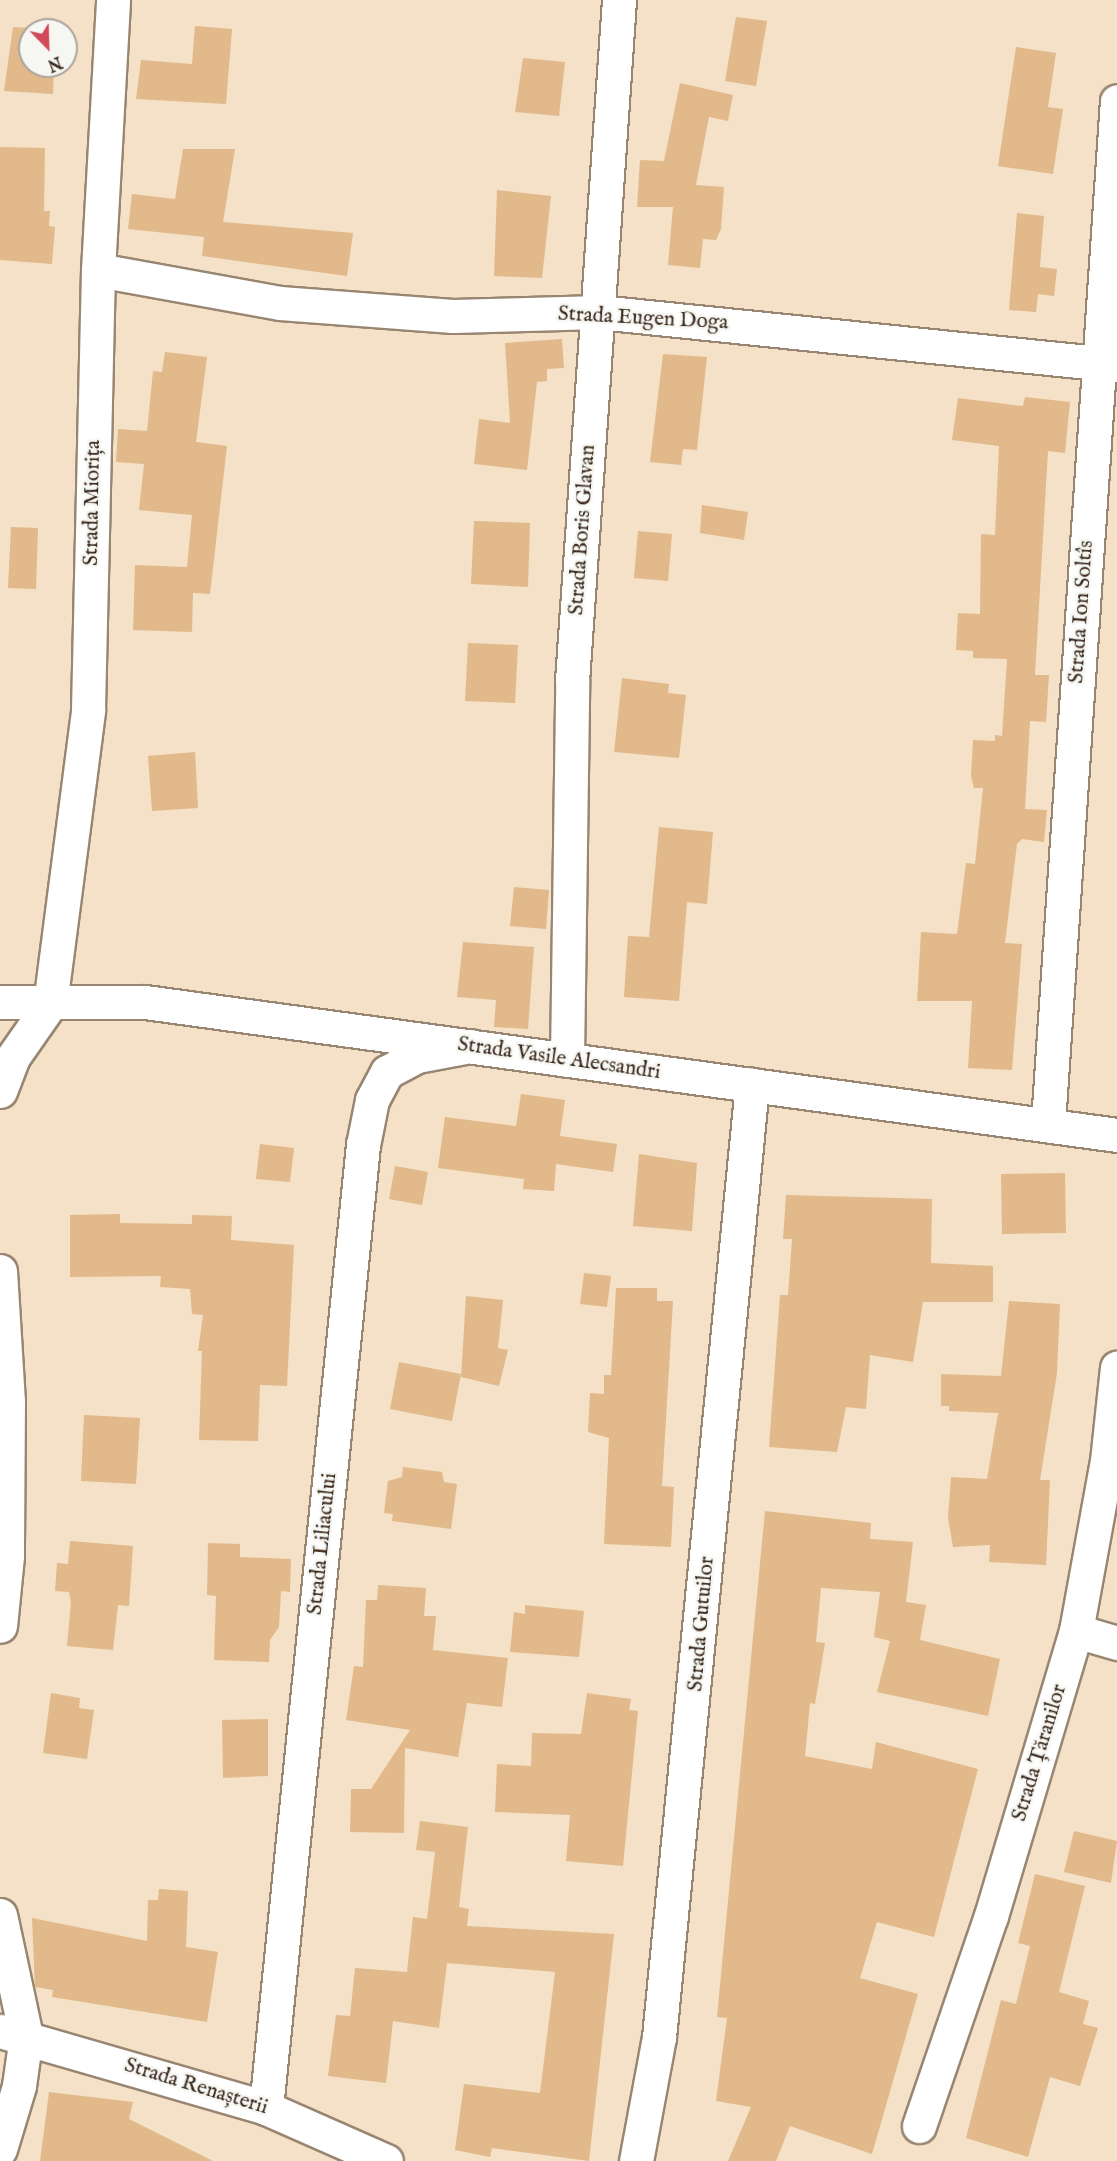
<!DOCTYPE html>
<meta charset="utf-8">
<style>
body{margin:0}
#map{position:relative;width:1117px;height:2161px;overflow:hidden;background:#f4e1c7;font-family:"IM FELL English",serif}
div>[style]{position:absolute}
.building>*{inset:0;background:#e1b98a}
.roads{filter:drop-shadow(2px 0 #988672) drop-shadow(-2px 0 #988672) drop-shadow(0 2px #988672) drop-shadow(0 -2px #988672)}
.street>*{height:33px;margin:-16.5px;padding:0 16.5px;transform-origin:16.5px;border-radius:16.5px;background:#fff}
.secondary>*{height:33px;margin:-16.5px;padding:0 16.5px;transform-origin:16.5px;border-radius:16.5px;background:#fff}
span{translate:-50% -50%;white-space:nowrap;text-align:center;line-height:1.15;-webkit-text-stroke:5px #f6f6f2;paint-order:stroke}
.street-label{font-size:21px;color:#3b2a1e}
.north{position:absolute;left:18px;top:18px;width:60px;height:60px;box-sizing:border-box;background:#f6f6f2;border:2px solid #aba49d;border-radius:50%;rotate:157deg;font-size:16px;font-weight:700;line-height:24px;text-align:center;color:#3b2a1e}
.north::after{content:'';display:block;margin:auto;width:21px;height:27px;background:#d1495b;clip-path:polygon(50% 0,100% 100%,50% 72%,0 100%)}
</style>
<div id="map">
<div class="building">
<div style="clip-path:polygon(736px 17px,767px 21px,756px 86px,725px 81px)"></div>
<div style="clip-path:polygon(195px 26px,232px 29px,226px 104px,136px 99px,141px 60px,192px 64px)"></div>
<div style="clip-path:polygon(13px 27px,57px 30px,30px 30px,30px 66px,54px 66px,53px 94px,4px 91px)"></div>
<div style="clip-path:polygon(1016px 47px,1056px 53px,1048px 107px,1063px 109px,1053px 174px,998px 166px)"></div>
<div style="clip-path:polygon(523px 58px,565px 62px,559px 116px,515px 112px)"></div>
<div style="clip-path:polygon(680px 83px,733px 95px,728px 121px,709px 117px,696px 185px,724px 187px,721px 229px,716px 240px,703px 239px,700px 268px,668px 265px,673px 207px,637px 207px,640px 160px,664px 161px)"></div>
<div style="clip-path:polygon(0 147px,45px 148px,44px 211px,50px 211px,49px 226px,55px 227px,52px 264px,0 260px)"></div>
<div style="clip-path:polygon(183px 149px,235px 149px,223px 222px,353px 233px,347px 276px,202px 256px,204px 237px,128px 229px,132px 194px,175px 199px)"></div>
<div style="clip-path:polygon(497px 190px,551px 196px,542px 278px,494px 276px)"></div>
<div style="clip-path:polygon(1017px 213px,1044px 216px,1040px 267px,1057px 269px,1054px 296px,1038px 294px,1036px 312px,1009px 310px)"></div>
<div style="clip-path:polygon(562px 339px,564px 368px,547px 369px,547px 381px,537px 382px,527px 470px,474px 464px,479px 419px,510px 423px,505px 343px)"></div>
<div style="clip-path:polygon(165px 352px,207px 357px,196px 442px,227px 446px,210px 594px,193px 593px,192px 632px,133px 630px,135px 565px,187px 567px,192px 515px,139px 510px,144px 464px,116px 462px,118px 429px,147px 431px,153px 371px,162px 372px)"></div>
<div style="clip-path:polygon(663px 354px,707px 357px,697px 450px,683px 449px,681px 465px,650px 462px)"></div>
<div style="clip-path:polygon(1025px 397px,1070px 402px,1065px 453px,1048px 451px,1035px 675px,1049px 675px,1046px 722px,1030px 721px,1025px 809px,1047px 810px,1044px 842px,1022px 839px,1017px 844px,1005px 943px,1022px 944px,1012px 1070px,968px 1068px,972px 1001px,917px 1001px,921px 932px,957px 934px,966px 863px,975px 864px,983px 788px,974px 788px,971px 776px,973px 740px,995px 741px,995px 735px,1002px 736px,1007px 659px,973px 658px,973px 651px,956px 650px,958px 613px,980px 614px,981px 534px,995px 535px,999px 446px,952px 440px,958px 398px,1023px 406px)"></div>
<div style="clip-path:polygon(702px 505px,748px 512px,744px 540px,700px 533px)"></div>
<div style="clip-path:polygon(474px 521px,530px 523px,528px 587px,471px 584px)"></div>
<div style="clip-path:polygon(11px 527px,38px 528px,36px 589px,8px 588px)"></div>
<div style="clip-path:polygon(638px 531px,672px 534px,668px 581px,634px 578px)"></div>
<div style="clip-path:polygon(468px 643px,518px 645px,515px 703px,465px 701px)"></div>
<div style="clip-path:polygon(622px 678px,669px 684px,668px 693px,686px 695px,679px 758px,614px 752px)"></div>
<div style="clip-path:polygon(195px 752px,198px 808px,152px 811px,148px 756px)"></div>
<div style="clip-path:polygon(659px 827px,713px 832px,707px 904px,687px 902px,679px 1001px,624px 997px,628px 936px,649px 937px)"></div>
<div style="clip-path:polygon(514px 887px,549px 890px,546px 929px,510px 926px)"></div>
<div style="clip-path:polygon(463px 942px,534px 947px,528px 1029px,494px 1027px,496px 1000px,457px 997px)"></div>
<div style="clip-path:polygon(521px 1094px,565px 1100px,560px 1136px,617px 1144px,613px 1172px,556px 1164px,554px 1191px,523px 1189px,524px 1179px,438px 1168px,445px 1117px,516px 1126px)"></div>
<div style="clip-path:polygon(260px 1144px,294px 1148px,290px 1182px,256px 1179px)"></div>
<div style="clip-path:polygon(639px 1154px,697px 1163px,692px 1231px,633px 1226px)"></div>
<div style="clip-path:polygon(395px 1166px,428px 1172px,422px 1205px,389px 1199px)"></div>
<div style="clip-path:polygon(1065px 1173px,1066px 1233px,1002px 1234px,1001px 1174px)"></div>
<div style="clip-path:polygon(786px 1195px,932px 1199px,931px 1263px,993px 1266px,993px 1302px,923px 1302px,913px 1362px,870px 1355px,866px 1409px,846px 1407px,837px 1452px,769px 1447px,780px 1295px,788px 1295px,792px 1239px,783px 1239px)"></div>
<div style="clip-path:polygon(120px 1214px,120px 1223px,192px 1224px,192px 1215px,232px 1216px,231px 1240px,294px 1245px,287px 1386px,260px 1385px,258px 1441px,199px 1440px,202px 1351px,198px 1351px,203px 1315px,192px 1314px,190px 1289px,160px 1287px,161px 1276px,70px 1277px,70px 1215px)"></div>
<div style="clip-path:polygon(584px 1273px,611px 1276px,607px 1307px,580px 1304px)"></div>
<div style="clip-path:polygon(616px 1288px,657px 1288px,657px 1301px,673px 1301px,662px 1486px,674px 1487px,671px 1547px,604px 1544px,609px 1438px,588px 1432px,590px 1393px,604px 1394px,604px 1375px,611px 1375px)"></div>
<div style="clip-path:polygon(466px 1296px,503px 1300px,498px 1348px,508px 1350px,499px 1386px,461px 1377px)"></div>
<div style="clip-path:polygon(1009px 1301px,1060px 1304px,1057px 1373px,1040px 1480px,1050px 1480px,1046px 1565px,989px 1562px,990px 1545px,953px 1547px,948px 1518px,951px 1477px,987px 1479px,998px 1413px,949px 1411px,949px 1406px,941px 1406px,941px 1374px,1001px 1376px)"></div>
<div style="clip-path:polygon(399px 1362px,461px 1374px,452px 1421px,390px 1409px)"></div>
<div style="clip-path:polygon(84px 1415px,140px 1418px,136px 1484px,81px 1481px)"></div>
<div style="clip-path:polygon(403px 1467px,442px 1472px,444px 1482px,457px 1484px,451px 1529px,392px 1521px,393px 1514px,384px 1513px,388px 1481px,402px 1477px)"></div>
<div style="clip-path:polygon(765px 1511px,871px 1523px,870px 1539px,913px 1542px,906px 1602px,926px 1605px,920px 1640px,1000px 1659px,988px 1716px,877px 1692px,890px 1641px,874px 1637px,880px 1592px,821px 1588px,816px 1642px,825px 1643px,815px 1704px,810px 1703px,805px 1756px,872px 1769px,876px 1742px,978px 1769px,934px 1937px,877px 1922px,860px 1978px,918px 1994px,872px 2154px,790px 2126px,776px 2161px,728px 2161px,751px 2107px,716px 2101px,727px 2018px,717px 2017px)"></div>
<div style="clip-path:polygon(70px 1541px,133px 1546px,129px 1606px,118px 1605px,113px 1650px,67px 1646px,71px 1602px,69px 1592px,55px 1591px,57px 1563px,68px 1564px)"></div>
<div style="clip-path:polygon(208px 1543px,240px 1544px,240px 1557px,291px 1559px,290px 1592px,281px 1591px,279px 1627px,270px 1640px,269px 1662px,214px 1660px,216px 1596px,207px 1595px)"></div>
<div style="clip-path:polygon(378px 1585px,426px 1588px,424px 1616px,436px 1616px,433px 1650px,508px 1658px,502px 1707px,467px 1703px,458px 1757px,405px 1748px,404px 1833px,350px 1832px,351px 1789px,371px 1789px,410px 1730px,346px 1720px,354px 1666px,363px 1667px,366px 1600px,377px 1600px)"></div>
<div style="clip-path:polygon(525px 1605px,584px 1611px,579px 1657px,510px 1652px,514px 1612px,525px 1614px)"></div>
<div style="clip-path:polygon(51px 1693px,80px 1698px,79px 1708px,94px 1710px,87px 1759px,43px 1753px)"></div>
<div style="clip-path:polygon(587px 1693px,631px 1699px,629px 1710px,638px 1711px,623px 1866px,566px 1861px,570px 1815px,495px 1812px,497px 1764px,531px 1766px,532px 1733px,581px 1734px)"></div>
<div style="clip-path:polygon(268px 1719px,268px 1776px,223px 1778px,222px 1720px)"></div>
<div style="clip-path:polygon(420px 1821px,468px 1827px,459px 1907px,469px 1909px,467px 1926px,614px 1934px,589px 2161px,492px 2148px,490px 2157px,455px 2150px,464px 2084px,540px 2093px,555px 1972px,447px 1963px,439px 2028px,393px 2021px,386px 2083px,328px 2076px,336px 2015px,350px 2016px,355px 1968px,407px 1972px,413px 1917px,427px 1919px,435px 1852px,416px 1850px)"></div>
<div style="clip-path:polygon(1074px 1831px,1117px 1841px,1111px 1883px,1064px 1872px)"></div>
<div style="clip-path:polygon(1035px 1874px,1085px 1886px,1059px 1992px,1089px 2001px,1083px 2024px,1098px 2028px,1080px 2086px,1050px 2077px,1028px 2157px,966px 2138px,1001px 2000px,1016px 2004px,1030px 1946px,1018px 1943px)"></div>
<div style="clip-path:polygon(159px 1889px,188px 1891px,186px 1947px,218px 1952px,207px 2022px,52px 1997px,53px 1990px,35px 1987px,32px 1918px,147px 1941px,148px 1900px,158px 1900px)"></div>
<div style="clip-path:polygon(49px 2092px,133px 2102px,129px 2119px,213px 2161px,40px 2161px)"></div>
</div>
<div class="roads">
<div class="street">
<div style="left:98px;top:270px;width:185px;rotate:10.3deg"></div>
<div style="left:280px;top:303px;width:173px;rotate:4.3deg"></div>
<div style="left:453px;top:316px;width:146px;rotate:-1.6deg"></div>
<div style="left:599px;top:312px;width:521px;rotate:5.84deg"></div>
<div style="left:0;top:1002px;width:145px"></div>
<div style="left:145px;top:1002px;width:981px;rotate:7.79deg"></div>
<div style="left:567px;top:1060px;width:379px;rotate:-89.2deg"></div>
<div style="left:572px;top:681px;width:683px;rotate:-86.05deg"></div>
<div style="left:0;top:1091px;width:36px;rotate:-69deg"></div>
<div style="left:13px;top:1057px;width:65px;rotate:-55.1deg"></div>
<div style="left:50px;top:1004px;width:296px;rotate:-82.6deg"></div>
<div style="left:88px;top:710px;width:440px;rotate:-88.7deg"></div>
<div style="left:98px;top:270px;width:270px;rotate:-86.8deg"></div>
<div style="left:1048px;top:1123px;width:1024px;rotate:-86.14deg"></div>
<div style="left:0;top:1271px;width:131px;rotate:86.5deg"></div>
<div style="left:8px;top:1402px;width:154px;rotate:90.4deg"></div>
<div style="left:7px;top:1556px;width:70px;rotate:95.7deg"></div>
<div style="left:1076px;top:1631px;width:43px;rotate:16.3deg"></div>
<div style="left:0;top:1915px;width:124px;rotate:77.9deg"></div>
<div style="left:26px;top:2036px;width:50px;rotate:98deg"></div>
<div style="left:19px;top:2086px;width:66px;rotate:106.8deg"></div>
<div style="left:266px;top:2108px;width:968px;rotate:-84.25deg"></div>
<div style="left:363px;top:1145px;width:46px;rotate:-78.7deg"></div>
<div style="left:372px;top:1100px;width:32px;rotate:-62deg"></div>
<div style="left:387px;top:1072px;width:34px;rotate:-28deg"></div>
<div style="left:417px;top:1056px;width:54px;rotate:-10.7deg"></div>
<div style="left:919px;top:2126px;width:222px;rotate:-71.1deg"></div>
<div style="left:991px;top:1916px;width:297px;rotate:-73.4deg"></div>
<div style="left:1076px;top:1631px;width:173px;rotate:-79.7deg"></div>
<div style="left:1107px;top:1461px;width:94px;rotate:-83.9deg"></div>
<div style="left:636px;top:2161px;width:126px;rotate:-79.5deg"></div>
<div style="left:659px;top:2037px;width:957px;rotate:-84.42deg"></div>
</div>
<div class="secondary">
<div style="left:0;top:2031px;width:277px;rotate:16.1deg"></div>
<div style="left:266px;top:2108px;width:131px;rotate:23.8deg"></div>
</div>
</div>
<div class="street-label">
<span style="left:643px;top:319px;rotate:3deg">Strada Eugen Doga</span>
<span style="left:93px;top:503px;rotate:-89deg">Strada Miorița</span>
<span style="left:583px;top:530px;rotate:-86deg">Strada Boris Glavan</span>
<span style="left:1082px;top:612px;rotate:-86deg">Strada Ion Soltîs</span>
<span style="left:559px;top:1059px;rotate:8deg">Strada Vasile Alecsandri</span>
<span style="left:323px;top:1544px;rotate:-84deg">Strada Liliacului</span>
<span style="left:702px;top:1624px;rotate:-85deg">Strada Gutuilor</span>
<span style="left:1040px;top:1753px;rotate:-73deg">Strada Țăranilor</span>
<span style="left:196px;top:2087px;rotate:17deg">Strada Renașterii</span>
</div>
<div class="north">N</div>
</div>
